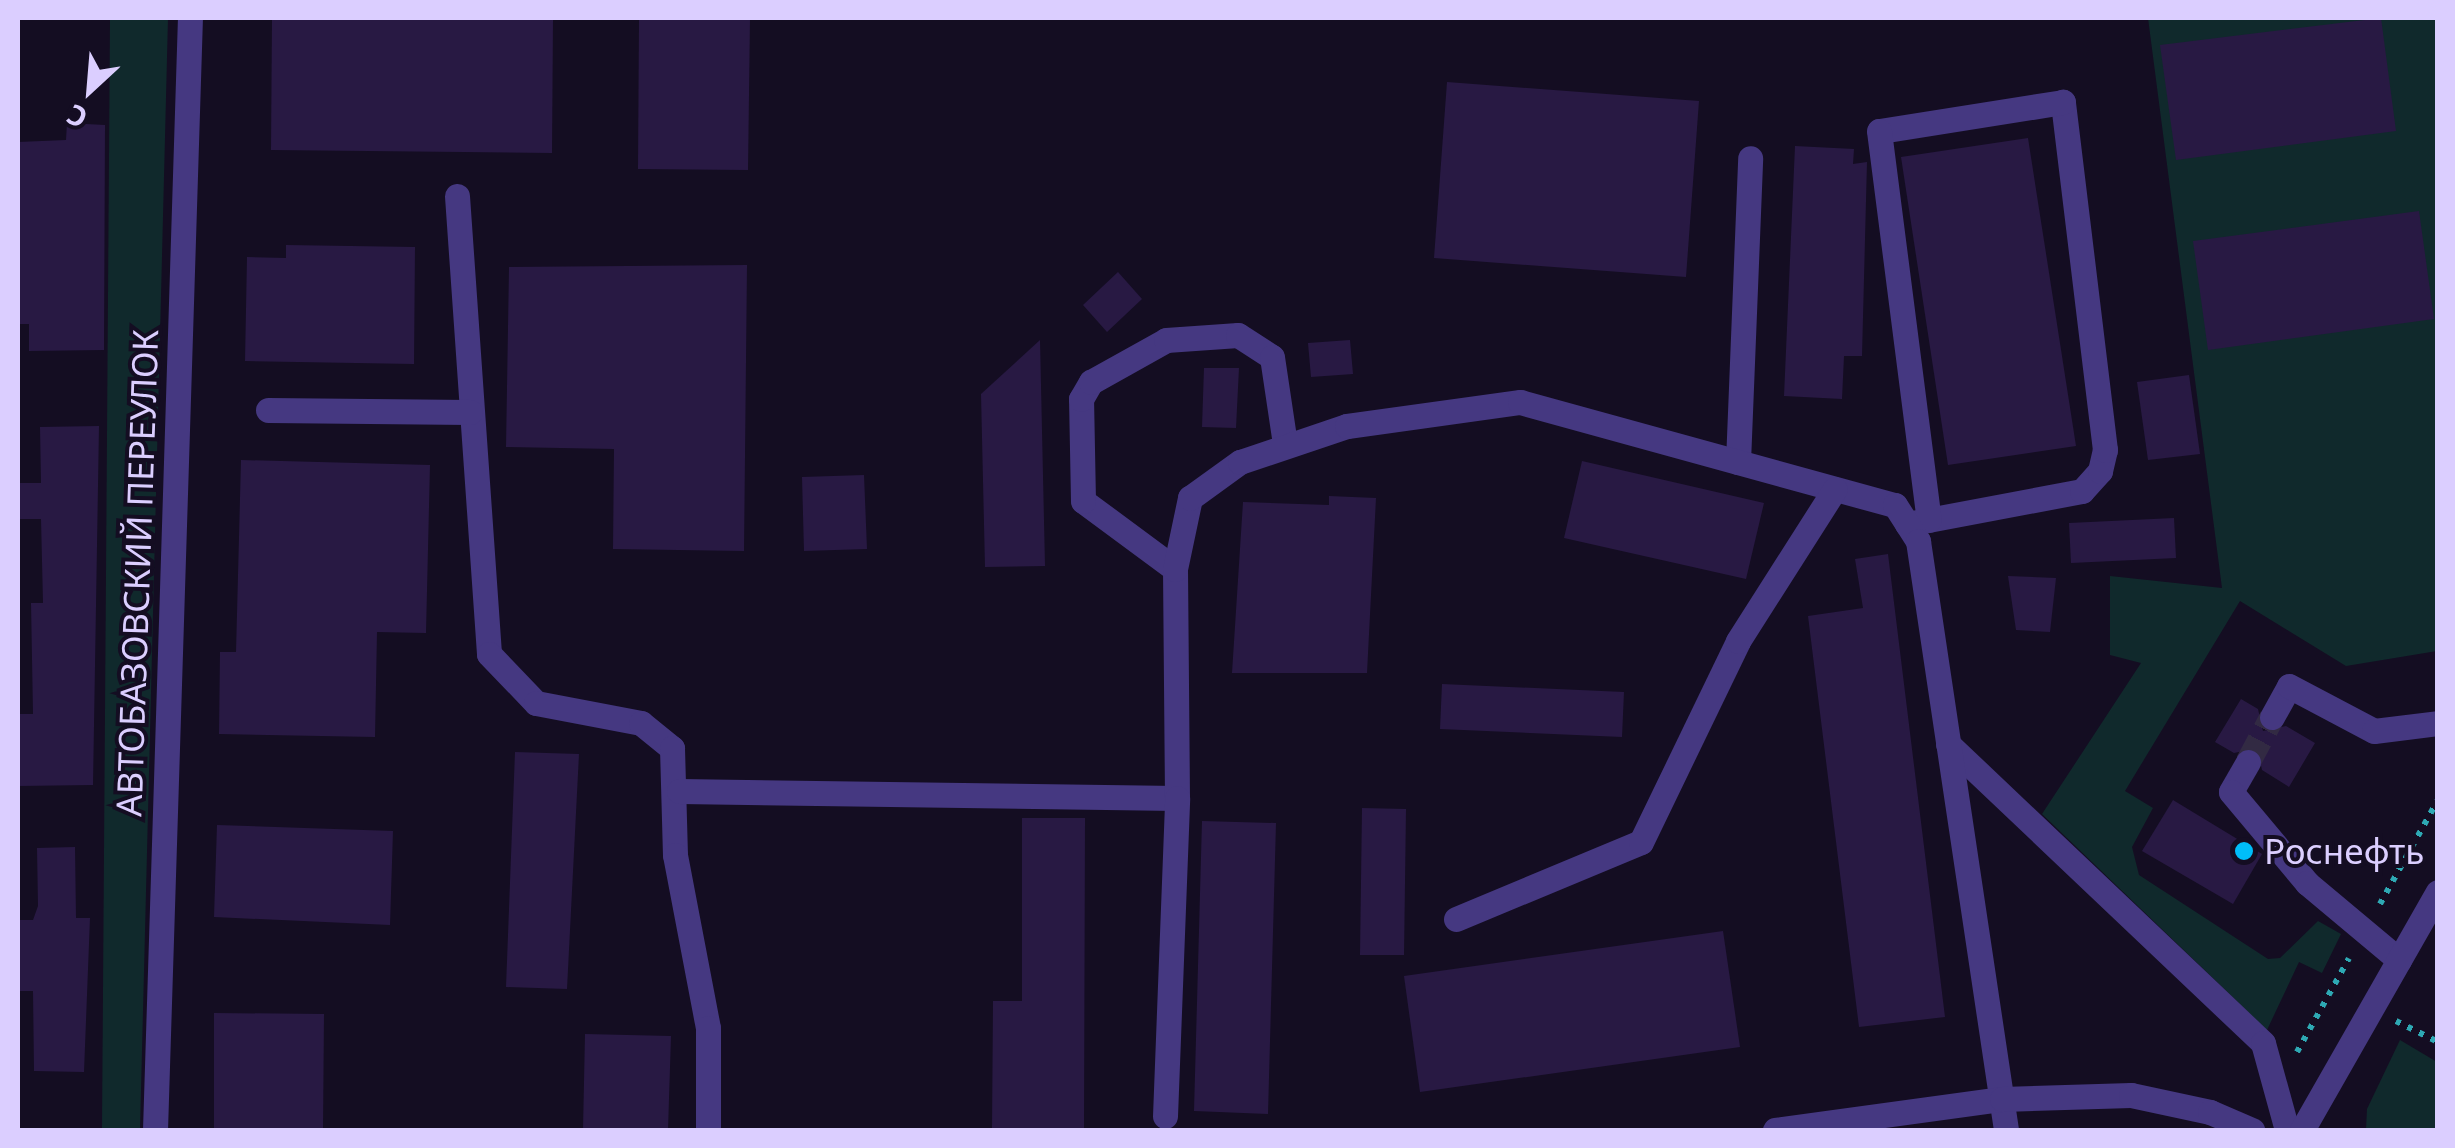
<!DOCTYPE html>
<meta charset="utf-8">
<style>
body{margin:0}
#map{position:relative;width:2455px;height:1148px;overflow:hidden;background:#140d22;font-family:"Noto Sans",sans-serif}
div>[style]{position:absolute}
.green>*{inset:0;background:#10292c}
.building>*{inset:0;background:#281943}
.minor-tunnel>*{height:25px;margin-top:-12.5px;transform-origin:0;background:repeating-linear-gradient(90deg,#322a43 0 25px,transparent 0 37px)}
.path>*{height:6px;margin-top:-3px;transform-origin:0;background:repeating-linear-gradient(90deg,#2ea9b4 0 5px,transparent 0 13px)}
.minor>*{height:25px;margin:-12.5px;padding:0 12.5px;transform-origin:12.5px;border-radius:12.5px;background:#453881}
.dots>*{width:28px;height:28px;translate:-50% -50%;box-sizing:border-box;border:5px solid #140d22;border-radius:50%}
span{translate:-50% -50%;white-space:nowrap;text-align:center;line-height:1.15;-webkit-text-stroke:8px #140d22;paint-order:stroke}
.street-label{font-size:35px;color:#dbceff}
.poi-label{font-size:35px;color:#dbceff}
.left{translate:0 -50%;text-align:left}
.frame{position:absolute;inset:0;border:20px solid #dbceff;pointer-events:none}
.north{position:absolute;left:40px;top:40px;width:100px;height:100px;-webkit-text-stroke:8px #140d22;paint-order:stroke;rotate:206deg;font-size:28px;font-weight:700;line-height:40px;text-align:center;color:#dbceff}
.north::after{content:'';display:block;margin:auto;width:35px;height:45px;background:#dbceff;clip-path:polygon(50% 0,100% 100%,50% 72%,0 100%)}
</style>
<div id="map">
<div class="green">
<div style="clip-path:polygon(110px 18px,168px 18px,140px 1130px,102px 1130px)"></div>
<div style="clip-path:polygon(2148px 18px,2437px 18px,2437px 651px,2346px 666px,2240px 601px,2125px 791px,2153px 808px,2132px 847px,2139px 875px,2268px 959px,2280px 958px,2318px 921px,2341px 934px,2322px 973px,2299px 962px,2267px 1030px,2042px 814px,2141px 663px,2110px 655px,2110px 576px,2222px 588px)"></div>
<div style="clip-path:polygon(2400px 1040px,2437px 1062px,2437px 1130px,2366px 1130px,2367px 1109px)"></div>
</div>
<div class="building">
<div style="clip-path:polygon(272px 18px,553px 18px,552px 153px,271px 150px)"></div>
<div style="clip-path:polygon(639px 18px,750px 18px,748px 170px,638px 169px)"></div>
<div style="clip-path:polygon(2381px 18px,2396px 131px,2176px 160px,2160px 45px)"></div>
<div style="clip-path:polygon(1447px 82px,1699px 101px,1686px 277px,1434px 258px)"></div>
<div style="clip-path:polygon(67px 123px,105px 125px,104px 350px,29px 351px,29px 324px,18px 324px,18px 142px,66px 140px)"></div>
<div style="clip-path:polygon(2028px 138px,2076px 446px,1948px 465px,1901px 157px)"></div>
<div style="clip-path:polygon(1795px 146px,1854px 149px,1853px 164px,1867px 162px,1862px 356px,1844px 356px,1842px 399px,1784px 396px)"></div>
<div style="clip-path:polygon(2419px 211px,2434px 319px,2208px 350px,2193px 241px)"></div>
<div style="clip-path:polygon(286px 245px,415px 247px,414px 364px,245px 361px,247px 257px,286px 258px)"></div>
<div style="clip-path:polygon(747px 265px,744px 551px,613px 549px,614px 449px,506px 447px,509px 267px)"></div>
<div style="clip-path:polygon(1118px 272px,1142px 299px,1107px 332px,1083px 305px)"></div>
<div style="clip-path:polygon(1040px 340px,1045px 566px,985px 567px,981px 394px)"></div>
<div style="clip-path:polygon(1350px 340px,1353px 374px,1311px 377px,1308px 343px)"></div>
<div style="clip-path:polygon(1204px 368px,1239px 368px,1236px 428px,1202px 427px)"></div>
<div style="clip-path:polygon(2189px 375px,2200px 454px,2148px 460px,2137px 382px)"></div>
<div style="clip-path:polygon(99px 426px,93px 785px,18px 786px,18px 714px,33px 714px,31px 603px,43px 603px,41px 519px,18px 519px,18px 483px,41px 483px,40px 427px)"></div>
<div style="clip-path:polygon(241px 460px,430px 465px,426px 633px,377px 632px,375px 737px,219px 734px,220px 652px,236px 652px)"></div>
<div style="clip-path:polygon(1582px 461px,1764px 503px,1746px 579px,1564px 538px)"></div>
<div style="clip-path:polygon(864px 475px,867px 549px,804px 551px,802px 477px)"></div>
<div style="clip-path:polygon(1329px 496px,1376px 498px,1367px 673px,1232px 673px,1243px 502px,1329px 505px)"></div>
<div style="clip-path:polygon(2174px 518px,2176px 558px,2071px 563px,2069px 523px)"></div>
<div style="clip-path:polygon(1888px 554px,1945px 1017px,1859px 1027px,1808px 616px,1863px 608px,1855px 559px)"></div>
<div style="clip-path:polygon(2008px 576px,2056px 578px,2050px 632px,2016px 630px)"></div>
<div style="clip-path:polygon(1442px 684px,1624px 692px,1622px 737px,1440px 729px)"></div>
<div style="clip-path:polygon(2241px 699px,2258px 709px,2263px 731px,2286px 726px,2315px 743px,2289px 787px,2262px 770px,2257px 748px,2234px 753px,2215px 742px)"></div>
<div style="clip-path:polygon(515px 752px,579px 754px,567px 989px,506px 987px)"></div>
<div style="clip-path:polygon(2173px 800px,2262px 854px,2233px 904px,2142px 851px)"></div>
<div style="clip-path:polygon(1362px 808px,1406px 809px,1404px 955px,1360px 955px)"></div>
<div style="clip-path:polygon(1022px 818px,1085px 818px,1084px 1130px,992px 1130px,993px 1001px,1022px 1001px)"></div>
<div style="clip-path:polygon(1202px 821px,1276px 823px,1268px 1114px,1194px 1111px)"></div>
<div style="clip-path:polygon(217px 825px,393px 831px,390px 925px,214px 917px)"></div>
<div style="clip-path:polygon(75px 847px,76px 918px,90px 918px,84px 1072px,34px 1071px,33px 991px,18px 991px,18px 920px,33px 920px,38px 906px,37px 848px)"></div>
<div style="clip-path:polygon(1723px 931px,1740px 1047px,1420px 1092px,1404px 976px)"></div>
<div style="clip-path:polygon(214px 1013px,324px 1014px,323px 1130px,214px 1130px)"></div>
<div style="clip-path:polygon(585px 1034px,671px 1036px,668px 1130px,583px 1130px)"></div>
</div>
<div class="minor-tunnel">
<div style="left:2248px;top:762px;width:51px;rotate:-61.9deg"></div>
</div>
<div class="path">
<div style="left:2380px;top:904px;width:119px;rotate:-60.9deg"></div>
<div style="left:2396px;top:1021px;width:47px;rotate:26.6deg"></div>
<div style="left:2297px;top:1052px;width:107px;rotate:-61deg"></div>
</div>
<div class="minor">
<div style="left:457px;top:196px;width:459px;rotate:86deg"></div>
<div style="left:489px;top:654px;width:68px;rotate:46.2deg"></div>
<div style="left:536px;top:703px;width:107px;rotate:10.8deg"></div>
<div style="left:641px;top:723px;width:40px;rotate:39deg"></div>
<div style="left:672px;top:748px;width:107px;rotate:88.4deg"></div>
<div style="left:675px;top:855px;width:176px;rotate:79.2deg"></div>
<div style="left:708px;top:1028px;width:102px;rotate:90deg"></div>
<div style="left:268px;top:410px;width:202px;rotate:0.6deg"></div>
<div style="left:1738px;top:462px;width:304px;rotate:-87.7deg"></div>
<div style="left:1907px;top:524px;width:178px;rotate:-10.7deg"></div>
<div style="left:2082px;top:491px;width:27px;rotate:-48deg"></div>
<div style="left:2100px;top:471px;width:22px;rotate:-77deg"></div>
<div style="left:2105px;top:450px;width:351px;rotate:-96.9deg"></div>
<div style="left:2063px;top:102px;width:186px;rotate:171deg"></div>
<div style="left:1879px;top:131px;width:392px;rotate:82.7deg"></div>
<div style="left:1175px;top:569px;width:114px;rotate:-143.5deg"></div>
<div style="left:1083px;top:501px;width:102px;rotate:-91.1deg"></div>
<div style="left:1081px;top:399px;width:20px;rotate:-60deg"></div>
<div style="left:1091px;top:382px;width:86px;rotate:-29.2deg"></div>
<div style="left:1166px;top:340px;width:72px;rotate:-4deg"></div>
<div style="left:1238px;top:335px;width:40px;rotate:32.9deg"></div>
<div style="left:1272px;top:357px;width:88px;rotate:81.5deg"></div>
<div style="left:2272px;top:717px;width:35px;rotate:-61deg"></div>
<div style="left:2289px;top:686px;width:96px;rotate:27.9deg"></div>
<div style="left:2374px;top:731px;width:64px;rotate:-7.1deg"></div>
<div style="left:1948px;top:744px;width:434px;rotate:43.5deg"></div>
<div style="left:2263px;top:1043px;width:90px;rotate:74.6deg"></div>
<div style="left:2248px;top:762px;width:34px;rotate:120deg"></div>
<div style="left:2231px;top:792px;width:119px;rotate:50.1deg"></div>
<div style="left:2307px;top:883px;width:120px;rotate:39.9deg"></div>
<div style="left:679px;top:791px;width:498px;rotate:0.8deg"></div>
<div style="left:1177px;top:798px;width:229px;rotate:-90.5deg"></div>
<div style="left:1175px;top:569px;width:73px;rotate:-78.1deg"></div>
<div style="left:1190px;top:498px;width:62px;rotate:-35.8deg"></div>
<div style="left:1240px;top:462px;width:113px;rotate:-18.6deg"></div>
<div style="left:1347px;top:426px;width:175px;rotate:-7.9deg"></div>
<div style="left:1520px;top:402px;width:389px;rotate:15.4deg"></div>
<div style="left:1895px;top:505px;width:43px;rotate:57.4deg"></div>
<div style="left:1918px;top:541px;width:596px;rotate:81.5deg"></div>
<div style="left:1456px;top:919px;width:200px;rotate:-22.6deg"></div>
<div style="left:1641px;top:842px;width:223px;rotate:-64.2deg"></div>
<div style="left:1738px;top:641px;width:180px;rotate:-57.5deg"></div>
<div style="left:1165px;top:1116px;width:318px;rotate:-87.8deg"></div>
<div style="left:155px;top:1130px;width:1113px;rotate:-88.2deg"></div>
<div style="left:1775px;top:1130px;width:229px;rotate:-7.8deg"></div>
<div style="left:2002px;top:1099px;width:129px;rotate:-1.8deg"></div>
<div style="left:2131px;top:1095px;width:81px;rotate:12.1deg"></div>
<div style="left:2210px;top:1112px;width:46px;rotate:23.2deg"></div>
<div style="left:2302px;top:1130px;width:274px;rotate:-60.3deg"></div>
</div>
<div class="dots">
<div style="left:2244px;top:851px;background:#00bdf9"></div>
</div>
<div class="street-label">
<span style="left:137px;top:573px;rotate:-88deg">АВТОБАЗОВСКИЙ ПЕРЕУЛОК</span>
</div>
<div class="poi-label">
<span class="left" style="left:2264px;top:851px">Роснефть</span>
</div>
<div class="frame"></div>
<div class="north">С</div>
</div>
